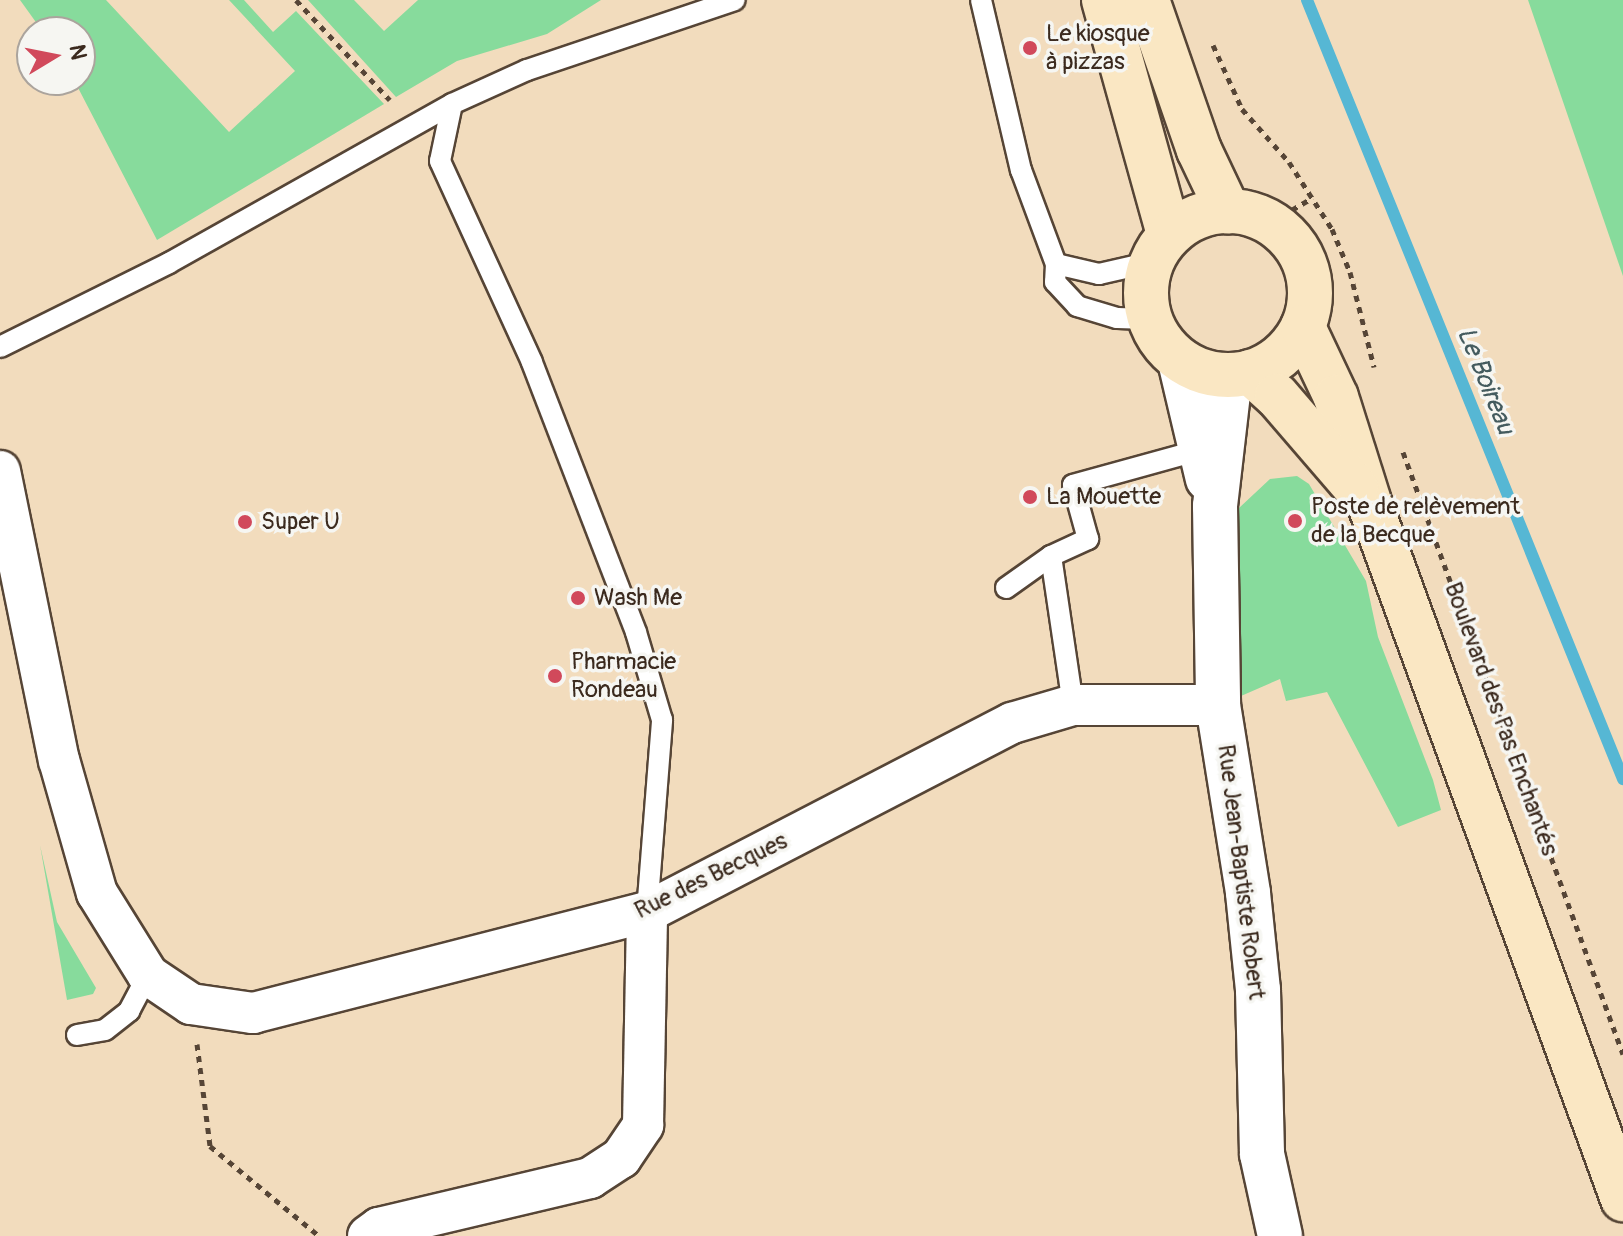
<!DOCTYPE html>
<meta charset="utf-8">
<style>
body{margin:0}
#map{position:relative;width:1623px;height:1236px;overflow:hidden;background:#f2dcbd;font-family:Pangolin,sans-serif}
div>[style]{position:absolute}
.green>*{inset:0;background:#87db9c}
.stream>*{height:12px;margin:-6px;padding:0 6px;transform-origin:6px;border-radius:6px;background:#56b7d4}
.path>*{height:5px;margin-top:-2.5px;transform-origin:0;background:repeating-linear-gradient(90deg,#564536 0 6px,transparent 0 12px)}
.roads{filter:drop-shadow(2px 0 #564536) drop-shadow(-2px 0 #564536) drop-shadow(0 2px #564536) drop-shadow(0 -2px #564536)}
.service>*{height:20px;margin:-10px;padding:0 10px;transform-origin:10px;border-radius:10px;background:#fff}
.minor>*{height:40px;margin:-20px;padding:0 20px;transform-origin:20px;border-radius:20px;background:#fff}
.tertiary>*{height:44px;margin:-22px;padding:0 22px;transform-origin:22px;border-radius:22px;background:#fff}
.secondary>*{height:44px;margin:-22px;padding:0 22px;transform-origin:22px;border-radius:22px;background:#fae7c3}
.secondary>.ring{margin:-22px;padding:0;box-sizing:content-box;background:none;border:44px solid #fae7c3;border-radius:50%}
.dots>*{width:22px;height:22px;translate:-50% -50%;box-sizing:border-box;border:4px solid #f6f6f2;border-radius:50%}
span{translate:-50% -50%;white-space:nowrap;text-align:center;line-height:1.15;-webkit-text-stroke:7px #f6f6f2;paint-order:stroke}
.poi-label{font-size:24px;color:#3b2a1e}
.left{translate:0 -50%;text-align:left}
.street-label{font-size:24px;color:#3b2a1e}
.water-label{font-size:26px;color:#445b5e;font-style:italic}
.north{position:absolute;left:16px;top:16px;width:80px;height:80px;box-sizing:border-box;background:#f6f6f2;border:2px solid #aba49d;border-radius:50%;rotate:80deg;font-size:22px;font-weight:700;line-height:32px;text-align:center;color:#3b2a1e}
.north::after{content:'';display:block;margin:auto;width:28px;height:36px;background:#d1495b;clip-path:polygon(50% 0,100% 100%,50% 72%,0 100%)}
</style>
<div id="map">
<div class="green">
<div style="clip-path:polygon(20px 0,106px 0,229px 132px,295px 71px,229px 0,244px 0,273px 32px,296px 11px,384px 104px,157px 240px,74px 80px,80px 80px,80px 32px,43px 32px)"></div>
<div style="clip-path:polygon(308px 0,354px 0,384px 31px,418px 0,601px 0,547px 34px,457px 61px,396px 97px)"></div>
<div style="clip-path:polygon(1528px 0,1623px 0,1623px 276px)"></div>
<div style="clip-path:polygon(1297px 476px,1309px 484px,1366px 581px,1378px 637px,1433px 780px,1441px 810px,1398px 827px,1327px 692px,1286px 701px,1280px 679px,1241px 696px,1235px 523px,1239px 508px,1270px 479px)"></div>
<div style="clip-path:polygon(40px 845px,57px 922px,96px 988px,93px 994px,67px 1000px)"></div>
</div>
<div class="stream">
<div style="left:1307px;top:0;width:841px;rotate:67.92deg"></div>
</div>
<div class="path">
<div style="left:296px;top:0;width:137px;rotate:46.8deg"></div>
<div style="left:1213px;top:45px;width:70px;rotate:65.6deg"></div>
<div style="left:1242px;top:109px;width:71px;rotate:48.4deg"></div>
<div style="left:1289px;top:162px;width:80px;rotate:57.3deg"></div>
<div style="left:1332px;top:229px;width:47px;rotate:67.3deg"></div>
<div style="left:1350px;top:272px;width:98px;rotate:75.8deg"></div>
<div style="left:1271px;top:222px;width:48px;rotate:-30.3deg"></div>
<div style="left:1403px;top:452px;width:641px;rotate:69.93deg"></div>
<div style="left:197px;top:1044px;width:103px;rotate:82.7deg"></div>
<div style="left:210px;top:1146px;width:141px;rotate:39.5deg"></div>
</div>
<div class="roads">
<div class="service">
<div style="left:981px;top:0;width:175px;rotate:76.8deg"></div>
<div style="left:1021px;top:170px;width:100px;rotate:69.6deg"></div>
<div style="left:1056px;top:264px;width:18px;rotate:93deg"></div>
<div style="left:1055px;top:282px;width:33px;rotate:47deg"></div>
<div style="left:1077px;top:306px;width:42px;rotate:16.7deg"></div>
<div style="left:1117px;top:318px;width:32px;rotate:2deg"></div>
<div style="left:1056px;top:264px;width:44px;rotate:13.1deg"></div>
<div style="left:1099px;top:274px;width:54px;rotate:-12.8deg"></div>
<div style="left:0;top:347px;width:189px;rotate:-26.4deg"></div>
<div style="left:169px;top:263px;width:325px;rotate:-29.3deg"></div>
<div style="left:1051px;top:556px;width:151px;rotate:81.6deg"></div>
<div style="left:1006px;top:588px;width:55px;rotate:-35.4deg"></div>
<div style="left:1051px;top:556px;width:41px;rotate:-24.7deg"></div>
<div style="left:1088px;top:539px;width:56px;rotate:-105.5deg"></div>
<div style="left:1073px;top:485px;width:132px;rotate:-15.4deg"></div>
<div style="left:647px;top:912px;width:193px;rotate:-85.5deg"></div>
<div style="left:662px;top:720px;width:92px;rotate:-106.5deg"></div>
<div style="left:636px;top:632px;width:289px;rotate:-111.1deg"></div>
<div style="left:532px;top:362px;width:221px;rotate:-114.6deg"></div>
<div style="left:440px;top:161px;width:58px;rotate:-78.1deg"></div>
<div style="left:452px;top:104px;width:82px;rotate:-24.4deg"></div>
<div style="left:527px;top:70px;width:219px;rotate:-18.6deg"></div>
<div style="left:77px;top:1035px;width:28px;rotate:-10deg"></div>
<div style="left:105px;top:1030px;width:31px;rotate:-38deg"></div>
<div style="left:129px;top:1011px;width:41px;rotate:-62.2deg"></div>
</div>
<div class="minor">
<div style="left:0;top:471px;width:295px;rotate:78.5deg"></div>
<div style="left:59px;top:760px;width:138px;rotate:74.1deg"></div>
<div style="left:97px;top:893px;width:97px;rotate:58.1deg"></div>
<div style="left:148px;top:975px;width:52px;rotate:34deg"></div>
<div style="left:191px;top:1004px;width:63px;rotate:8.3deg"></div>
<div style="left:253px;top:1013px;width:407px;rotate:-14.4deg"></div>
<div style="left:647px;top:912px;width:411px;rotate:-27.4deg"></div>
<div style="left:1012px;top:723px;width:64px;rotate:-16.4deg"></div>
<div style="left:1073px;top:705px;width:145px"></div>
<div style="left:368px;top:1236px;width:14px;rotate:-36deg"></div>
<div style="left:379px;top:1228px;width:217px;rotate:-13.3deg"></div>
<div style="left:590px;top:1178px;width:37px;rotate:-33deg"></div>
<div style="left:621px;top:1158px;width:40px;rotate:-56deg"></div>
<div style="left:643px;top:1125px;width:213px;rotate:-88.9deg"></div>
</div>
<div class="tertiary">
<div style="left:1180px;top:361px;width:121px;rotate:76.7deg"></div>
<div style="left:1230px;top:376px;width:131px;rotate:96.6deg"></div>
<div style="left:1215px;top:506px;width:199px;rotate:89.1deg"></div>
<div style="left:1218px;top:705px;width:190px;rotate:80.9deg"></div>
<div style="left:1248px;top:893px;width:98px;rotate:84.1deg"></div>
<div style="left:1258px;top:990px;width:164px;rotate:88.6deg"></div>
<div style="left:1262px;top:1154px;width:84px;rotate:77.6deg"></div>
</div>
<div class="secondary">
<div style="left:1104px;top:0;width:244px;rotate:74.5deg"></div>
<div style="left:1147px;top:0;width:159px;rotate:70.9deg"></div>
<div style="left:1199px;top:150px;width:68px;rotate:64.6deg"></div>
<div class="ring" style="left:1146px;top:211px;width:120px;height:120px"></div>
<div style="left:1303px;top:327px;width:77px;rotate:64.8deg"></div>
<div style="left:1336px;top:397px;width:113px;rotate:72.5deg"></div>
<div style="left:1370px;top:505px;width:739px;rotate:69.97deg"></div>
<div style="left:1250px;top:372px;width:36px;rotate:42deg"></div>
<div style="left:1277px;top:396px;width:121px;rotate:49.3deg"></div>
</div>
</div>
<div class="dots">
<div style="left:1030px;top:48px;background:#d1495b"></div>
<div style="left:1030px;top:497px;background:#d1495b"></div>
<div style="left:1295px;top:521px;background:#d1495b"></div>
<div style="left:245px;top:522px;background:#d1495b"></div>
<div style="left:578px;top:598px;background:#d1495b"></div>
<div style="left:555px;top:676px;background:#d1495b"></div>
</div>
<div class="poi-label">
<span class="left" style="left:1046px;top:48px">Le kiosque<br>à pizzas</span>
<span class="left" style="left:1046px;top:497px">La Mouette</span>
<span class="left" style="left:1311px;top:521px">Poste de relèvement<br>de la Becque</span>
<span class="left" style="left:261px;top:522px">Super U</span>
<span class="left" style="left:594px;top:598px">Wash Me</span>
<span class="left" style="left:571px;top:676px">Pharmacie<br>Rondeau</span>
</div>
<div class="street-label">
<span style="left:1501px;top:719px;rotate:70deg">Boulevard des Pas Enchantés</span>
<span style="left:1241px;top:872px;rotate:83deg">Rue Jean-Baptiste Robert</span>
<span style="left:711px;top:876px;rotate:-26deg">Rue des Becques</span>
</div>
<div class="water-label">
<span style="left:1485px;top:381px;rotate:68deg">Le Boireau</span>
</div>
<div class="north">N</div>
</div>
